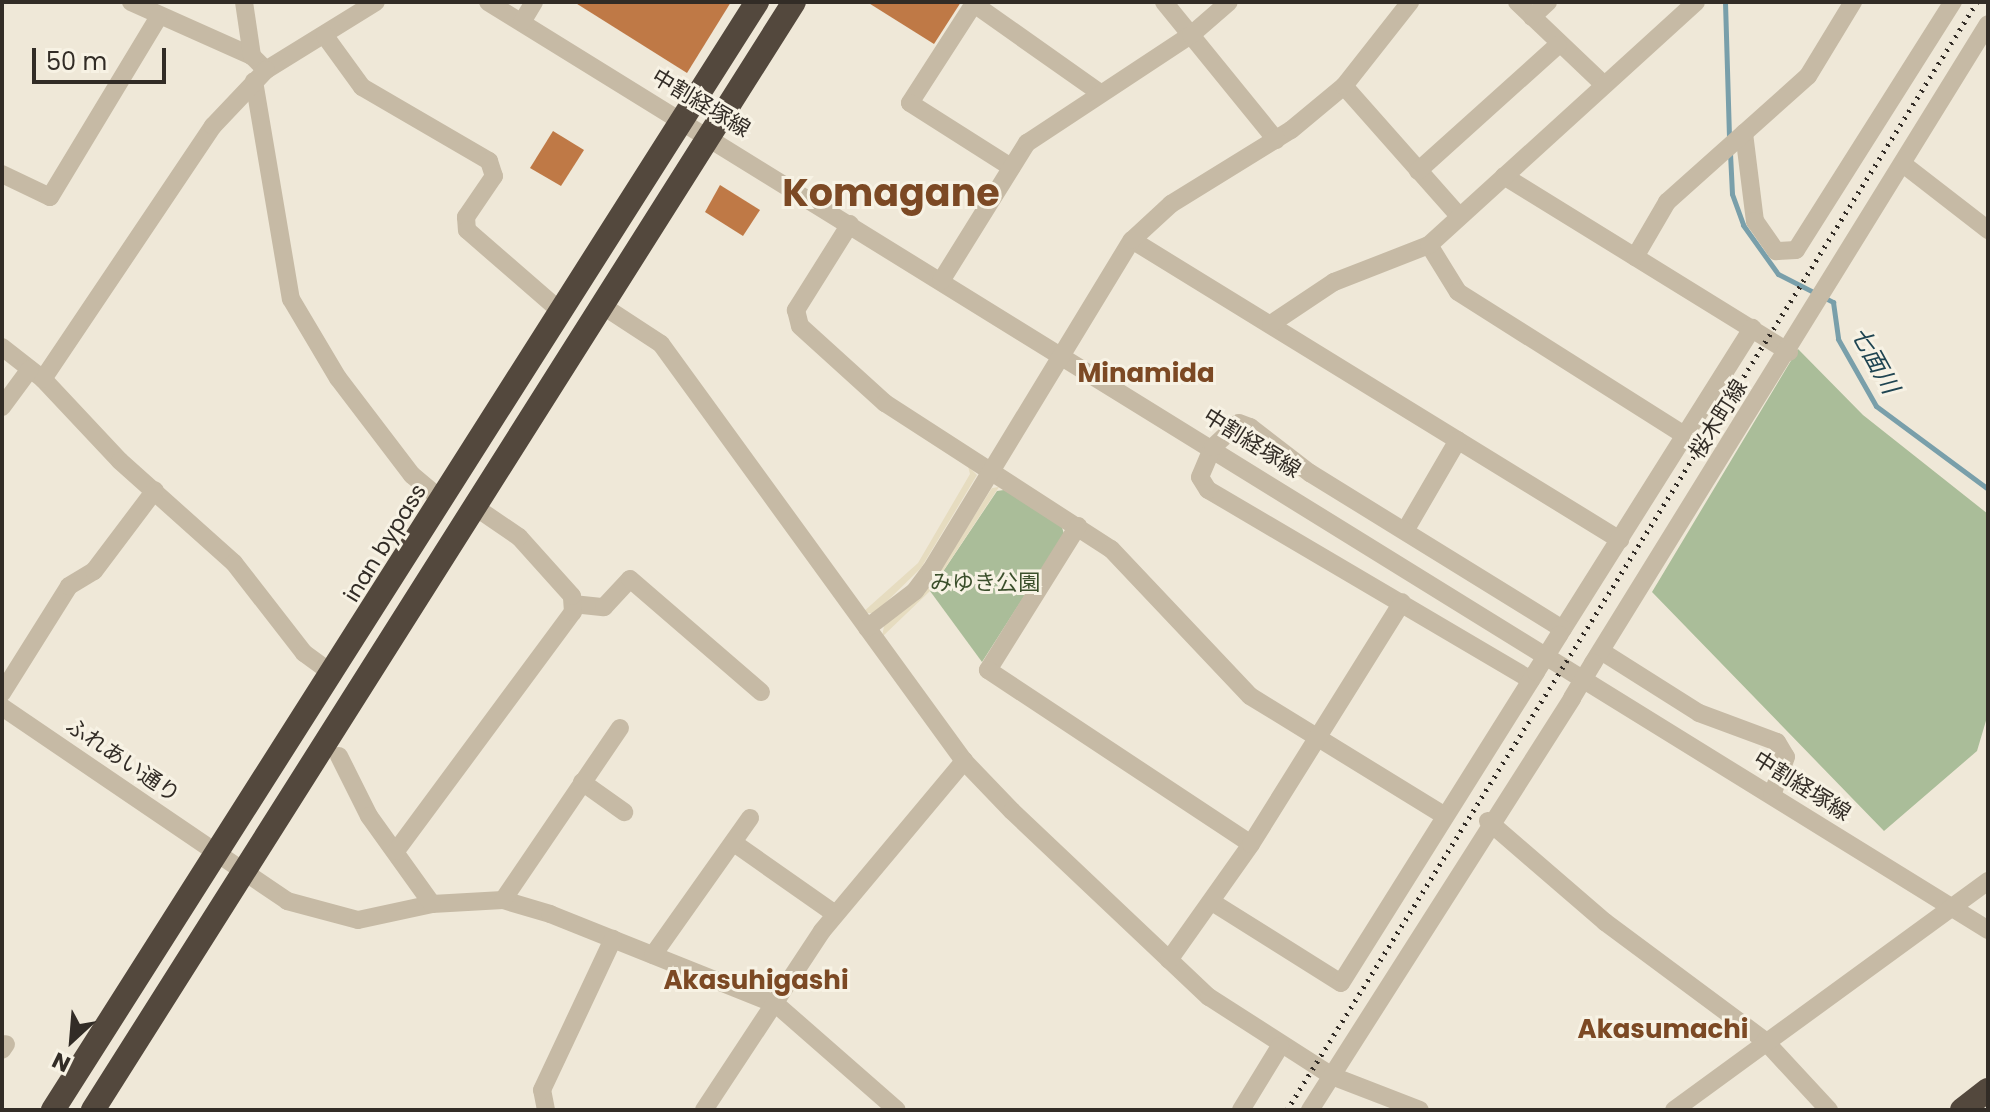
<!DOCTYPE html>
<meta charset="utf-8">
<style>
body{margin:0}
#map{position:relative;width:1990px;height:1112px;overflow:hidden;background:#efe8d8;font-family:Poppins,"Noto Sans JP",sans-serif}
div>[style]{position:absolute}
.green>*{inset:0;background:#aabd99}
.plaza>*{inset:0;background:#e6dcc0}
.stream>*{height:5px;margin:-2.5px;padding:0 2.5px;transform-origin:2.5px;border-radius:2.5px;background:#799faa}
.building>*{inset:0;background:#bf7946}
.minor>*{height:18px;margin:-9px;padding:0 9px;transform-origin:9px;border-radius:9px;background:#c6baa5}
.highway>*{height:24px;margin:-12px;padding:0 12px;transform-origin:12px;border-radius:12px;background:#53483d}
.rail>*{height:5px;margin-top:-2.5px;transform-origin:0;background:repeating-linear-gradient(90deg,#322c26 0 2px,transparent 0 8px)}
.minor-bridge>*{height:18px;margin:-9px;padding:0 9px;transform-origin:9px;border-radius:9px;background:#c6baa5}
span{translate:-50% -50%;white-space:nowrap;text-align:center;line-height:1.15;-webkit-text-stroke:6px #f7f2e4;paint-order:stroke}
.street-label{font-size:22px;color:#322c26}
.park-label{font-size:22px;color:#3b4f2b}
.water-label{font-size:24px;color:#1e4451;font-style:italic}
.quarter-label{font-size:26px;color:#7c4924;font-weight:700}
.town-label{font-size:38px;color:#7c4924;font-weight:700}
.frame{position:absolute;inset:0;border:4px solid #322c26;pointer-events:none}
.north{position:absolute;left:32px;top:1000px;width:80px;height:80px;-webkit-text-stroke:6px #f7f2e4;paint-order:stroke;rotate:206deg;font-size:22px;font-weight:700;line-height:32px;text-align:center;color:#322c26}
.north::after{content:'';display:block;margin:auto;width:28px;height:36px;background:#322c26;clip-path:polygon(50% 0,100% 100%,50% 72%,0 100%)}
.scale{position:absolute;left:32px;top:48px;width:134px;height:36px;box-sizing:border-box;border:4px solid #322c26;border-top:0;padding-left:10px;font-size:24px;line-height:28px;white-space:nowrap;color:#322c26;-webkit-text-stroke:6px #f7f2e4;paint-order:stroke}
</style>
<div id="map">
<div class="green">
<div style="clip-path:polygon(1798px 349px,1863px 415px,1988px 514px,1988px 714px,1977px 751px,1884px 831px,1652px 592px)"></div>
<div style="clip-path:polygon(1004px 490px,1061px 524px,1064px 534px,982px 662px,930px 591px,997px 491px)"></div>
</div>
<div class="plaza">
<div style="clip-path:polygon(968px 466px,977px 475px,921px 568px,875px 613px,862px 613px,918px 563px,970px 474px)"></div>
<div style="clip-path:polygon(999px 487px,930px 591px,882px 637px,884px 626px,936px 576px,992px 488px)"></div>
</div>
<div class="stream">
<div style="left:1725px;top:2px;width:137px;rotate:88.3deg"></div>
<div style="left:1730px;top:153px;width:41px;rotate:87.2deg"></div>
<div style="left:1732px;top:194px;width:33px;rotate:70deg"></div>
<div style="left:1743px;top:225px;width:60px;rotate:54.5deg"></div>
<div style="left:1778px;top:274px;width:62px;rotate:27deg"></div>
<div style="left:1833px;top:302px;width:37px;rotate:82deg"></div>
<div style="left:1838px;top:339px;width:77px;rotate:60.4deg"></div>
<div style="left:1876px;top:406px;width:139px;rotate:36.5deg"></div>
</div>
<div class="building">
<div style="clip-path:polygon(574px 2px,731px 2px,687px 73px)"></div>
<div style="clip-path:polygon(867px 2px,961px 2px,934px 44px)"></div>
<div style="clip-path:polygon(553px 131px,584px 150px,561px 186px,530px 168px)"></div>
<div style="clip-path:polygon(720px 185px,760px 210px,743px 236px,705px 212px)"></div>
</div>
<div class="minor">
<div style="left:131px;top:2px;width:133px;rotate:24.1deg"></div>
<div style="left:252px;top:56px;width:20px;rotate:45deg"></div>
<div style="left:266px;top:70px;width:129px;rotate:-31.7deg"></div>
<div style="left:244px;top:2px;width:55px;rotate:81.6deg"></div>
<div style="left:488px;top:2px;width:1764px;rotate:31.74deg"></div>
<div style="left:975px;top:2px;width:120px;rotate:122.8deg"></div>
<div style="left:910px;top:103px;width:120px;rotate:32.4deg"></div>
<div style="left:1164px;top:2px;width:178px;rotate:50.9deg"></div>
<div style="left:1517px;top:2px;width:119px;rotate:43.6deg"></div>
<div style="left:974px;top:4px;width:154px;rotate:35.2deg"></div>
<div style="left:1532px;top:17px;width:22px;rotate:-43deg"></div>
<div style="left:522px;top:22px;width:23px;rotate:-59deg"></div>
<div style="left:325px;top:36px;width:63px;rotate:54deg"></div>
<div style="left:362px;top:87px;width:147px;rotate:30.2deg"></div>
<div style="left:489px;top:161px;width:16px;rotate:72deg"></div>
<div style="left:494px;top:176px;width:50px;rotate:124.3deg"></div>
<div style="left:466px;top:217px;width:13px;rotate:86deg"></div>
<div style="left:467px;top:230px;width:122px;rotate:41deg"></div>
<div style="left:254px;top:81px;width:221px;rotate:80.4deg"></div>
<div style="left:291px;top:299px;width:92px;rotate:59.3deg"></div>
<div style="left:338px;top:378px;width:122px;rotate:52.7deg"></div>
<div style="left:412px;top:475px;width:40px;rotate:40deg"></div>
<div style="left:1344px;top:86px;width:174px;rotate:48.5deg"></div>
<div style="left:1744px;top:133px;width:89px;rotate:82.9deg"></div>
<div style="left:1755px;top:221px;width:37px;rotate:55deg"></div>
<div style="left:1776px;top:251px;width:20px;rotate:-3deg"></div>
<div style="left:1796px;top:250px;width:294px;rotate:-57.7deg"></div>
<div style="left:1903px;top:164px;width:108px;rotate:37.8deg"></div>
<div style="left:1418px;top:171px;width:188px;rotate:-42deg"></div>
<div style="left:2px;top:174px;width:53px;rotate:25.6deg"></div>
<div style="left:50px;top:197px;width:209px;rotate:-58.9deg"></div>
<div style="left:1504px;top:176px;width:335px;rotate:31.7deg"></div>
<div style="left:850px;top:224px;width:102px;rotate:122.1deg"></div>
<div style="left:796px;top:310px;width:16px;rotate:76deg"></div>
<div style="left:800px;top:326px;width:115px;rotate:42.2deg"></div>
<div style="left:885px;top:403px;width:269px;rotate:32.9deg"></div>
<div style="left:1111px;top:549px;width:202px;rotate:46.6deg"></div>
<div style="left:1250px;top:696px;width:229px;rotate:31.6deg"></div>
<div style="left:1132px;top:240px;width:573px;rotate:31.58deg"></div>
<div style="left:1429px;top:245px;width:55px;rotate:58.3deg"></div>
<div style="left:1458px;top:292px;width:266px;rotate:32.3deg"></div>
<div style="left:1635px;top:257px;width:64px;rotate:-59.8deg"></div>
<div style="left:1667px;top:202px;width:189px;rotate:-41.8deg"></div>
<div style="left:1808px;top:76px;width:87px;rotate:-58.7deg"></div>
<div style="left:941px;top:281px;width:163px;rotate:-58.1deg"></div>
<div style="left:1027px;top:143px;width:196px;rotate:-33.4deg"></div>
<div style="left:1191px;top:35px;width:50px;rotate:-41deg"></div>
<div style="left:603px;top:306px;width:69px;rotate:33.2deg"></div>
<div style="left:661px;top:344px;width:515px;rotate:54deg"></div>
<div style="left:964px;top:761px;width:69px;rotate:46.2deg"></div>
<div style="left:1012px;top:811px;width:271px;rotate:43.4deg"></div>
<div style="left:1209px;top:997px;width:146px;rotate:32.7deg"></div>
<div style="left:1332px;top:1076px;width:94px;rotate:21.1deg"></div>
<div style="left:1271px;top:324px;width:76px;rotate:-33.7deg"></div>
<div style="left:1334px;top:282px;width:102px;rotate:-21.3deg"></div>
<div style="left:1429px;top:245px;width:361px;rotate:-42.3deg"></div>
<div style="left:2px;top:347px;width:52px;rotate:38deg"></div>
<div style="left:43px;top:379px;width:112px;rotate:46.8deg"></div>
<div style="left:120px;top:461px;width:153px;rotate:41.8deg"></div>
<div style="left:234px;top:563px;width:114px;rotate:52.1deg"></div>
<div style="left:304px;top:653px;width:36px;rotate:36deg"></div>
<div style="left:43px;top:379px;width:305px;rotate:-56.1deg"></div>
<div style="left:213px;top:126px;width:77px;rotate:-46.6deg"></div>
<div style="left:2px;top:407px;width:47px;rotate:-53.6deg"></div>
<div style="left:1078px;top:526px;width:170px;rotate:122deg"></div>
<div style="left:988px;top:670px;width:315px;rotate:33.5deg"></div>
<div style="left:1405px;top:531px;width:105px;rotate:-59.8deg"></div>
<div style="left:573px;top:604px;width:31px;rotate:6deg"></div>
<div style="left:604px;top:607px;width:38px;rotate:-47deg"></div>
<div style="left:630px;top:579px;width:173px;rotate:40.8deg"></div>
<div style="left:867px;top:628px;width:61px;rotate:-37.6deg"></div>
<div style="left:915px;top:591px;width:26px;rotate:-53deg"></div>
<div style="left:931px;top:570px;width:386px;rotate:-58.7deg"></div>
<div style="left:1132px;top:240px;width:53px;rotate:-42.7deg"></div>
<div style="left:1171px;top:204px;width:141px;rotate:-31.7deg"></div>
<div style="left:1291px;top:130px;width:69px;rotate:-39.7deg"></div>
<div style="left:1344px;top:86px;width:107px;rotate:-51.8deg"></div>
<div style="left:1559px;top:635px;width:363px;rotate:-57.8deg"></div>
<div style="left:1601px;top:651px;width:116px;rotate:32.3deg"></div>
<div style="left:1699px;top:713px;width:83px;rotate:20.4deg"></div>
<div style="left:1777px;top:742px;width:17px;rotate:59deg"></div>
<div style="left:1786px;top:757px;width:40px;rotate:110.2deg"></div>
<div style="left:1593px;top:663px;width:751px;rotate:-58.28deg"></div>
<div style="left:1531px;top:680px;width:375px;rotate:-149.5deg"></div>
<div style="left:1208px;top:490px;width:15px;rotate:-122deg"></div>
<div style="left:1200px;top:477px;width:33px;rotate:-67deg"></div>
<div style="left:1213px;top:447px;width:35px;rotate:-43deg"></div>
<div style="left:1239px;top:423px;width:12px;rotate:20deg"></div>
<div style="left:1250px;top:427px;width:76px;rotate:37.5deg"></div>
<div style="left:1310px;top:473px;width:297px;rotate:31.7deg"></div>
<div style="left:2px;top:693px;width:126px;rotate:-57.9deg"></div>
<div style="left:69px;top:586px;width:29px;rotate:-31deg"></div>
<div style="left:94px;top:571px;width:101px;rotate:-53deg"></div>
<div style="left:2px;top:707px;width:345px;rotate:34.2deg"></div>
<div style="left:287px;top:901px;width:73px;rotate:15deg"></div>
<div style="left:358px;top:920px;width:76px;rotate:-12.2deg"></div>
<div style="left:432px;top:904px;width:71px;rotate:-3.2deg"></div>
<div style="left:503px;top:900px;width:49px;rotate:16.6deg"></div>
<div style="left:550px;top:914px;width:245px;rotate:21.8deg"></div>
<div style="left:777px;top:1005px;width:159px;rotate:41.2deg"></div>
<div style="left:339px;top:756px;width:67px;rotate:63.4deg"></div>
<div style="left:369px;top:816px;width:108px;rotate:54.4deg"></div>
<div style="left:582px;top:782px;width:52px;rotate:35.5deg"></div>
<div style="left:1488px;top:821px;width:155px;rotate:40.8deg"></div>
<div style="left:1605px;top:922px;width:199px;rotate:36.6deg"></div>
<div style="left:1765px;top:1041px;width:94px;rotate:47.2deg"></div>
<div style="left:734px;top:843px;width:123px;rotate:35.1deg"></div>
<div style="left:396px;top:851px;width:297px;rotate:-53.5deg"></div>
<div style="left:573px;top:612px;width:16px;rotate:-94deg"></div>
<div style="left:572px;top:596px;width:79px;rotate:-131.9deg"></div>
<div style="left:519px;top:537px;width:53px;rotate:-145.7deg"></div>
<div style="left:503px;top:900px;width:208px;rotate:-55.8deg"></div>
<div style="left:1212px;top:902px;width:152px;rotate:32.1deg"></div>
<div style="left:1341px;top:983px;width:367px;rotate:-57.9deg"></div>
<div style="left:653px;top:955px;width:168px;rotate:-54.7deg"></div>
<div style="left:1169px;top:960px;width:142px;rotate:-54.7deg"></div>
<div style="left:1251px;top:844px;width:285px;rotate:-58deg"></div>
<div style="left:2px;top:1050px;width:7px;rotate:-56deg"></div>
<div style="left:546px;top:1110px;width:20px;rotate:-101deg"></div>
<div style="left:542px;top:1090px;width:167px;rotate:-64.8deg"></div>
<div style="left:704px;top:1110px;width:214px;rotate:-56.6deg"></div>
<div style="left:822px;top:931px;width:222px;rotate:-50.1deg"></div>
<div style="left:1241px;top:1110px;width:75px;rotate:-58.6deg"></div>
<div style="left:1310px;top:1110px;width:488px;rotate:-57.5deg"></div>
<div style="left:1674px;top:1110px;width:389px;rotate:-36.1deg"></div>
</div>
<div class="highway">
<div style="left:53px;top:1110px;width:1313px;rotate:-57.57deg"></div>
<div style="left:93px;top:1110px;width:1311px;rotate:-57.68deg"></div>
<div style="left:1962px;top:1110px;width:33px;rotate:-38deg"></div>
</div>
<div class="rail">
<div style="left:1287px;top:1110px;width:1305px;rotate:-58.09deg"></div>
</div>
<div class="minor-bridge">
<div style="left:1536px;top:672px;width:44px;rotate:-58.1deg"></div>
<div style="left:1572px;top:698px;width:41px;rotate:-59deg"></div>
</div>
<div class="street-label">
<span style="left:701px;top:103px;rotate:31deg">中割経塚線</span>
<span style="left:1718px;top:419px;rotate:-58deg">桜木町線</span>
<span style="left:1252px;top:443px;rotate:32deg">中割経塚線</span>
<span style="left:385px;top:543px;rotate:-58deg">inan bypass</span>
<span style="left:123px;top:760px;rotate:34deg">ふれあい通り</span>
<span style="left:1802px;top:786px;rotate:32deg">中割経塚線</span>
</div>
<div class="park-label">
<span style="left:985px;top:583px">みゆき公園</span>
</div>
<div class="water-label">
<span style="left:1875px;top:360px;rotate:61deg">七面川</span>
</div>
<div class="quarter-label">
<span style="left:1146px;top:374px">Minamida</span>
<span style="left:756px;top:981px">Akasuhigashi</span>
<span style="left:1663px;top:1030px">Akasumachi</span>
</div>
<div class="town-label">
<span style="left:891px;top:193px">Komagane</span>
</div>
<div class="frame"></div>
<div class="north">N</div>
<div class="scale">50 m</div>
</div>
